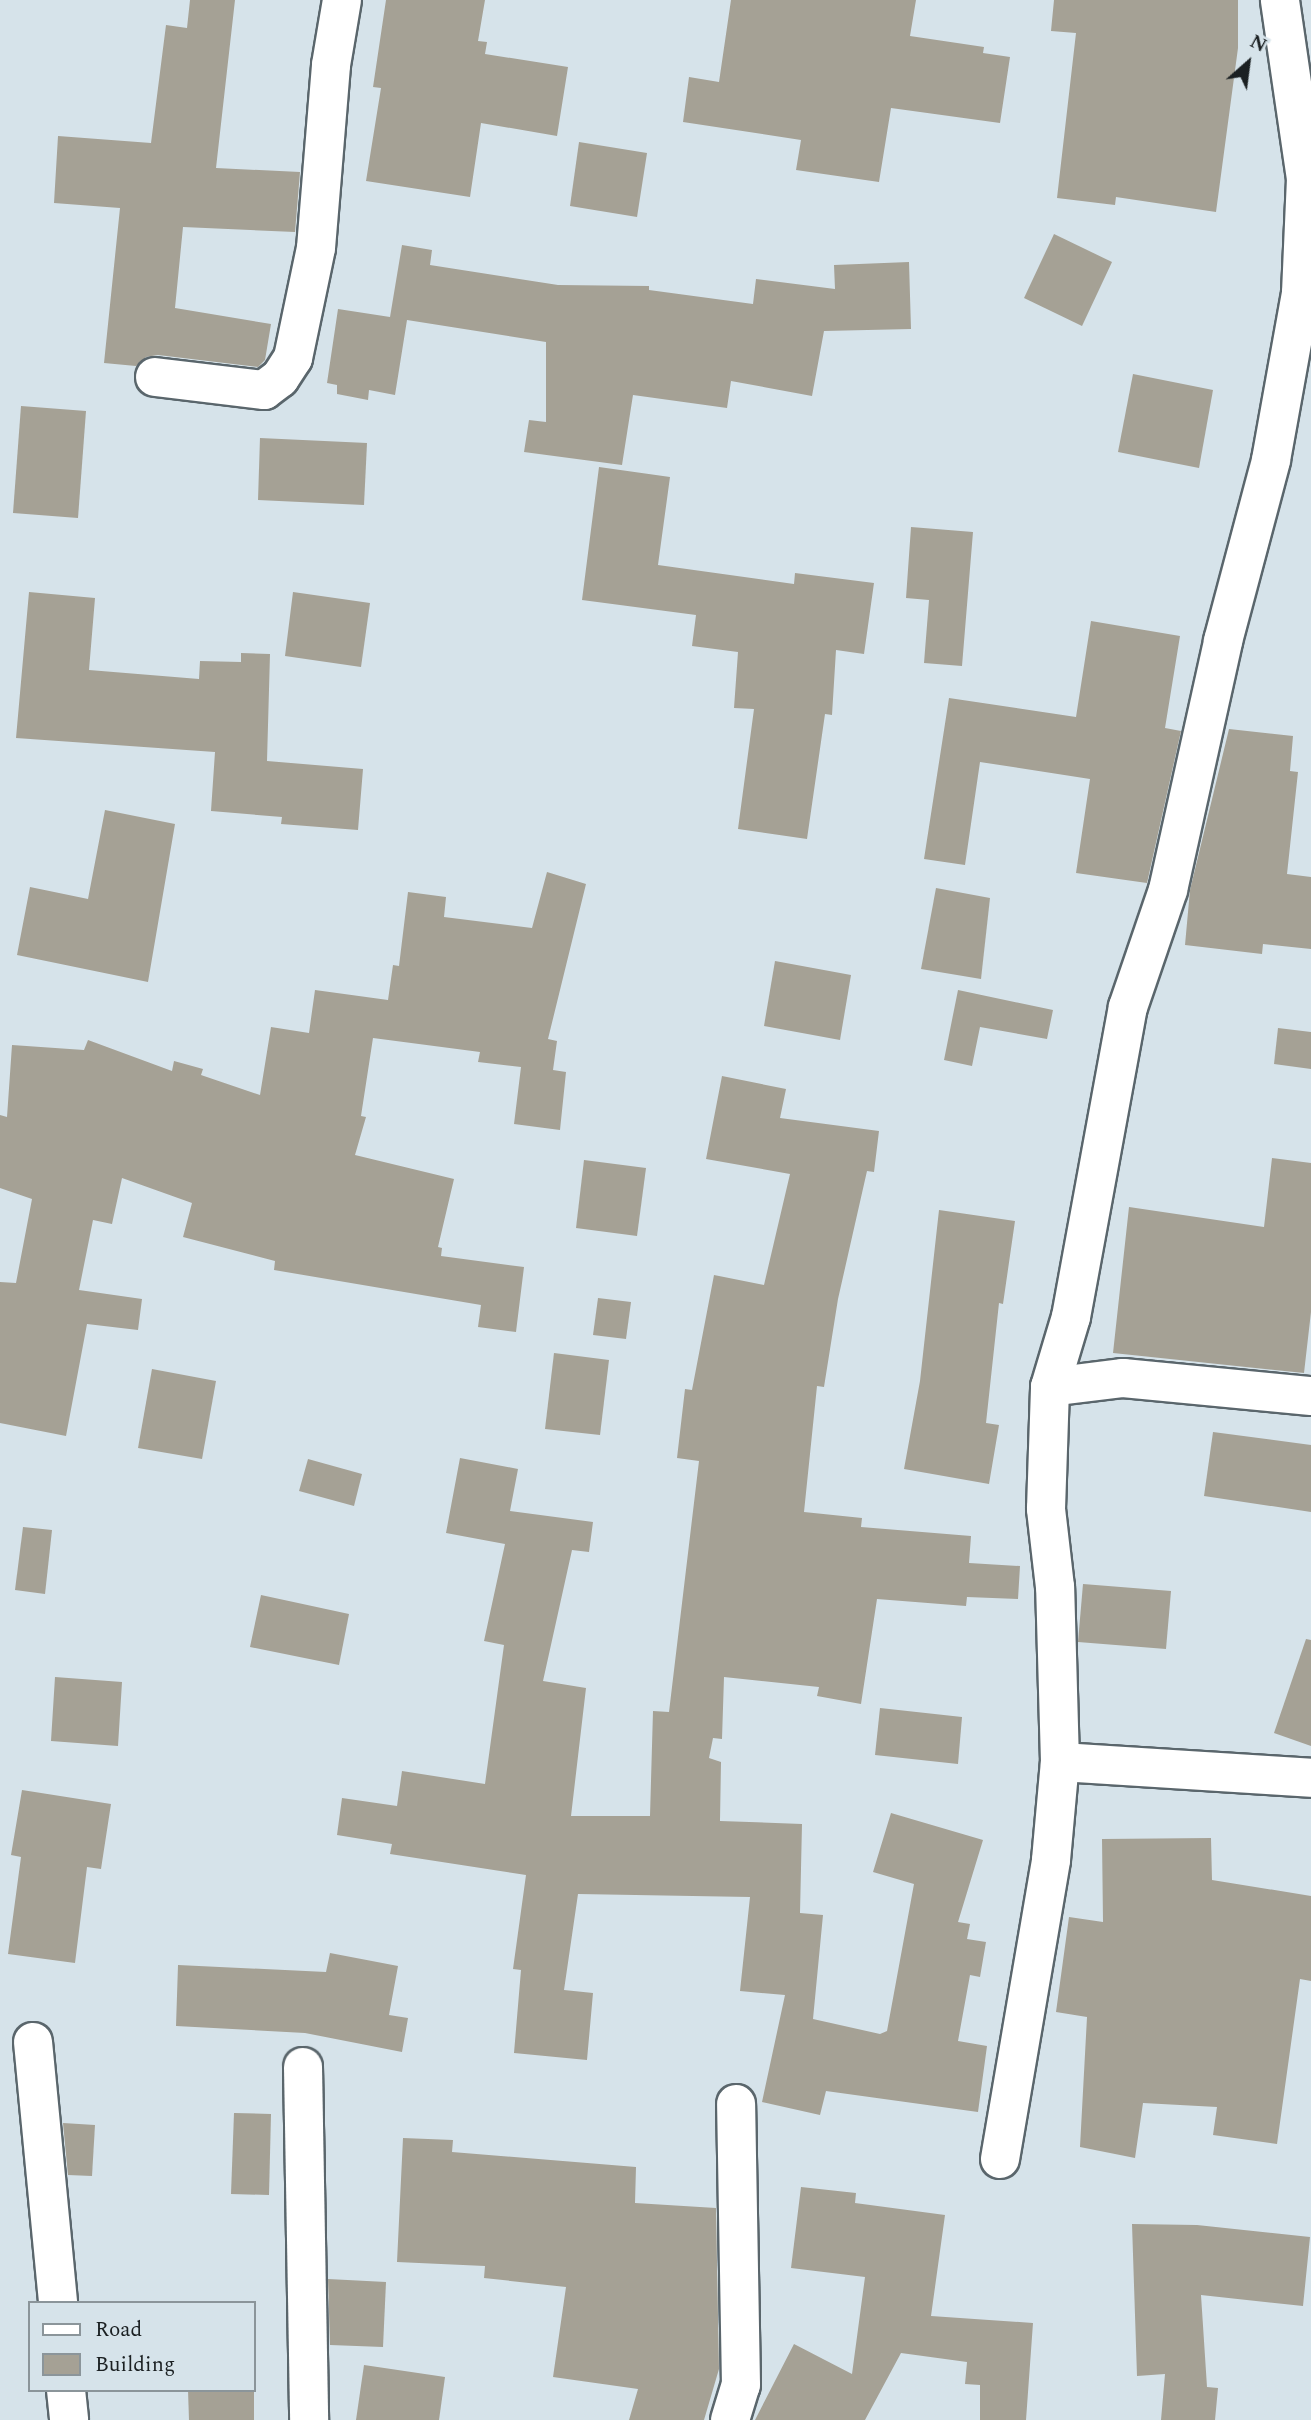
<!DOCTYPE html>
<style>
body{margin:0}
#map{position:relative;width:1311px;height:2420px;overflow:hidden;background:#d6e3ea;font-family:Spectral,serif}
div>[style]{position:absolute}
.building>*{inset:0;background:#a5a195}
.roads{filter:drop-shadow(2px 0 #5a666c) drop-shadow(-2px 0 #5a666c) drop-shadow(0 2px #5a666c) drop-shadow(0 -2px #5a666c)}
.minor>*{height:38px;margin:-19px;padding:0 19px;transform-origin:19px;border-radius:19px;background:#fff}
span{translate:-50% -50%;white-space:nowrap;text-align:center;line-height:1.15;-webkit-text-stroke:5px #d6e3ea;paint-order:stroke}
.legend{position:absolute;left:28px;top:2301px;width:228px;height:91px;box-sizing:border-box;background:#d6e3ea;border:2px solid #8b959a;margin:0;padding:9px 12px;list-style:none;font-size:21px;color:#1b2022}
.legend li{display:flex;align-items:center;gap:14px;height:35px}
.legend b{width:35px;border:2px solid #8b959a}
.north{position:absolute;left:1213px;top:28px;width:70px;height:70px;-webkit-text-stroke:5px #d6e3ea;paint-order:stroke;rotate:28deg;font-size:19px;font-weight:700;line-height:28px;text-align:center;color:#1b2022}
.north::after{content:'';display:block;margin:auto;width:24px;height:32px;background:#1b2022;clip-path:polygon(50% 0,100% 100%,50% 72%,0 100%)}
</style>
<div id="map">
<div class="building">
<div style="clip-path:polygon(190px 0,235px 0,216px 168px,300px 172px,295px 232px,183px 227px,175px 308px,271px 324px,265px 360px,258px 367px,158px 355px,146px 357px,136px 366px,104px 363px,120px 208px,54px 203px,58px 136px,151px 143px,166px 25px,187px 28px)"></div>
<div style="clip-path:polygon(386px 0,485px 0,478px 41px,487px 42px,485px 54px,568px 67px,557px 136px,481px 123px,470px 197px,366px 181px,381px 88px,373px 87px)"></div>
<div style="clip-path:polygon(731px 0,916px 0,910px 36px,984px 47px,983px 53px,1010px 57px,1000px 123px,891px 108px,879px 182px,796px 170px,801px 140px,683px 122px,689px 77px,719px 82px)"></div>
<div style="clip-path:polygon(1054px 0,1238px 0,1238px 48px,1216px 212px,1116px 197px,1115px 205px,1057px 198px,1076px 33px,1051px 31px)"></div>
<div style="clip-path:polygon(579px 142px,647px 153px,637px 217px,570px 206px)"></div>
<div style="clip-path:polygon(1054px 234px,1112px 262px,1082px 326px,1024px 298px)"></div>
<div style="clip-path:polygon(402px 245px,432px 250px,430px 265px,558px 285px,649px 286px,649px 290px,753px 304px,756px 279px,835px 289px,834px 265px,909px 262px,911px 329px,824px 331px,812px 396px,731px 381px,727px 408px,633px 395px,622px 465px,524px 452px,529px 420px,546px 422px,546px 342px,407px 320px,395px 395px,369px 390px,368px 400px,337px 394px,337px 385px,327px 383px,338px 309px,390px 317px)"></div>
<div style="clip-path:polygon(1133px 374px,1213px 390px,1199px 468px,1118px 452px)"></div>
<div style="clip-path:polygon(21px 406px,86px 411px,78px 518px,13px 513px)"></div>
<div style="clip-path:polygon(260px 438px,367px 443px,364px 505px,258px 500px)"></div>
<div style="clip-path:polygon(599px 467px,670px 477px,658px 565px,794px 584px,795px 573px,874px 583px,864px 654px,836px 650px,832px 715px,825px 714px,807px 839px,738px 829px,754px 709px,734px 708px,738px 652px,692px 646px,696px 615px,582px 600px)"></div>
<div style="clip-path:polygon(911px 527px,973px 532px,962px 666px,924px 663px,929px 600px,906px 598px)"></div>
<div style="clip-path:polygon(29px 592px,95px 598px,89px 670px,199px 679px,200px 661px,241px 662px,241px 653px,270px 654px,267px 761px,363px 769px,358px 830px,281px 824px,282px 817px,211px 811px,215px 752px,16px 738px)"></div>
<div style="clip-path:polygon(293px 592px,370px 603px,361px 667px,285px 656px)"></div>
<div style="clip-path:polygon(1091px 621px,1180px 636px,1165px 728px,1181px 731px,1147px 883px,1076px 873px,1090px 779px,980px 762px,965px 865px,924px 859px,949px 698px,1076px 717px)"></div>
<div style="clip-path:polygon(1229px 729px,1293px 736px,1290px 771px,1298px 772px,1287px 874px,1311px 877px,1311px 949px,1263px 944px,1262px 954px,1185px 945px,1190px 890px)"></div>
<div style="clip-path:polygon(105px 810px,175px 824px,148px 982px,17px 955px,30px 887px,88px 899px)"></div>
<div style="clip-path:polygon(547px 872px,586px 884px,548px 1039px,557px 1041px,553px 1070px,566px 1072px,560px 1130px,514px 1124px,521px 1067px,478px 1062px,480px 1052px,373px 1038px,361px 1116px,366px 1117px,355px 1155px,454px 1179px,438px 1247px,442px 1248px,441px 1256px,524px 1267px,516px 1332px,478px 1327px,481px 1305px,274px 1270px,275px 1261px,183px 1237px,192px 1203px,122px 1178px,112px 1224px,93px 1220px,79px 1290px,142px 1299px,138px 1330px,87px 1324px,66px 1436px,0 1423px,0 1282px,16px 1283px,32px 1199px,0 1188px,0 1115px,7px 1117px,12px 1045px,84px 1050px,88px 1040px,172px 1071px,174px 1061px,203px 1069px,201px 1075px,260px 1095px,271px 1027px,309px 1033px,315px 990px,388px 1000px,393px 965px,399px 966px,408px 892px,446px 897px,444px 917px,532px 928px)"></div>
<div style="clip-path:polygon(936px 888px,990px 898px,981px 979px,921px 969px)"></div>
<div style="clip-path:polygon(775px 961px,851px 975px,840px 1040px,764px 1026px)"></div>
<div style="clip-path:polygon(958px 990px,1053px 1010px,1047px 1039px,980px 1027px,972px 1066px,944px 1060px)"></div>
<div style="clip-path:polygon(1278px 1028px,1311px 1032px,1311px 1069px,1274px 1064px)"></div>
<div style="clip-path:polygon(722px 1076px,786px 1089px,780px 1118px,879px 1131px,874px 1172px,867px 1171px,838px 1299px,824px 1387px,817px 1386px,804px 1512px,862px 1518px,861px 1527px,971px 1536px,969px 1563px,1020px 1566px,1018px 1599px,967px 1597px,966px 1606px,877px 1599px,861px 1704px,817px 1696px,819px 1687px,724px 1677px,722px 1739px,713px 1738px,709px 1758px,721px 1762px,720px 1821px,802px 1824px,800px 1913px,823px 1915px,813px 2019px,880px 2034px,887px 2031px,914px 1884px,873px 1872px,891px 1813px,983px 1840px,958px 1922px,970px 1924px,967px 1939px,986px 1942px,980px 1977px,970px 1975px,958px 2041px,987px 2046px,978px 2112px,826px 2091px,820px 2115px,762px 2102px,785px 1995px,740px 1991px,750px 1897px,578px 1894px,564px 1990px,593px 1993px,587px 2060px,514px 2053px,521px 1970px,513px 1969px,526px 1875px,390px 1854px,392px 1844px,337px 1835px,342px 1798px,397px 1806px,402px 1771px,485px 1784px,504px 1645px,484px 1641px,505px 1544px,446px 1533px,460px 1458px,518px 1469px,510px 1511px,593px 1522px,589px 1552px,572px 1550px,543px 1681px,586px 1688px,571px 1816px,650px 1816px,653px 1711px,669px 1712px,699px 1461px,677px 1458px,685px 1389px,692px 1390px,714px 1275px,764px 1285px,790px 1174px,706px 1159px)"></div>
<div style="clip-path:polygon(1272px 1158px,1311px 1163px,1311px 1312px,1304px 1373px,1113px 1353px,1129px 1207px,1264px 1227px)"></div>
<div style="clip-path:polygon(584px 1160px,646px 1168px,637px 1236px,576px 1228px)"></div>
<div style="clip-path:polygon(939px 1210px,1015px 1221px,1003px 1304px,999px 1303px,986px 1423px,999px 1425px,989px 1484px,904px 1469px,920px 1381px)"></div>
<div style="clip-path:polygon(598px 1298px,631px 1302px,626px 1339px,593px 1335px)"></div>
<div style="clip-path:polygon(554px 1353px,609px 1360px,600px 1435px,545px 1429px)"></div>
<div style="clip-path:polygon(152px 1369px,216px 1381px,202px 1459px,138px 1448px)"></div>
<div style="clip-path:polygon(1213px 1432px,1311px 1445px,1311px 1512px,1204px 1496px)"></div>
<div style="clip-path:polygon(308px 1459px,362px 1474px,354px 1506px,299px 1491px)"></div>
<div style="clip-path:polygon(23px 1527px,52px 1530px,45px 1594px,15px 1590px)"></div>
<div style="clip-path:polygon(1083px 1584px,1171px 1591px,1166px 1649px,1078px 1642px)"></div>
<div style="clip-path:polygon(261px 1595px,349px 1614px,339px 1665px,250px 1647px)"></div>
<div style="clip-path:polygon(1306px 1639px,1311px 1640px,1311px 1746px,1274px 1733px)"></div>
<div style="clip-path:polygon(55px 1677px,122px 1682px,118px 1746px,51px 1741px)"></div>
<div style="clip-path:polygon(880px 1708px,962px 1717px,958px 1764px,875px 1755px)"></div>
<div style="clip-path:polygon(22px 1790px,111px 1804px,101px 1869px,87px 1867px,75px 1963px,8px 1954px,21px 1857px,11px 1855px)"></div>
<div style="clip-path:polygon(1211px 1838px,1212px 1880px,1311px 1896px,1311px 1981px,1300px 1979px,1277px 2144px,1213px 2135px,1217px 2107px,1143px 2103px,1135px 2158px,1080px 2147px,1087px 2017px,1056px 2012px,1069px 1917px,1103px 1922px,1102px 1839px)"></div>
<div style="clip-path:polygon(330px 1953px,398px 1966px,389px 2015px,408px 2018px,402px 2052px,305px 2033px,176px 2026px,178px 1965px,326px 1972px)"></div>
<div style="clip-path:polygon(234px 2113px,271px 2114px,269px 2195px,231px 2194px)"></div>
<div style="clip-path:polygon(63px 2123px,95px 2125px,92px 2176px,68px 2175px)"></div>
<div style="clip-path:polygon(403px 2138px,453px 2140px,452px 2152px,636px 2167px,635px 2203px,716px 2208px,719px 2369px,704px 2420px,629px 2420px,638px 2389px,553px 2377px,566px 2287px,484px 2278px,485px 2266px,397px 2262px)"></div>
<div style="clip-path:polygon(801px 2187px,856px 2193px,855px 2203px,945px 2215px,931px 2316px,1033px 2323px,1026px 2420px,980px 2420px,980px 2385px,965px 2384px,967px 2362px,901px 2353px,865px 2420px,755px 2420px,794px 2344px,852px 2374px,865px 2277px,791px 2268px)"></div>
<div style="clip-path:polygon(1132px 2224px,1197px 2225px,1310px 2237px,1303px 2306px,1201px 2295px,1207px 2387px,1218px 2388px,1215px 2420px,1161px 2420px,1165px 2374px,1137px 2376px)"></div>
<div style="clip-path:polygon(328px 2279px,386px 2282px,383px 2347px,330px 2345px)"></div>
<div style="clip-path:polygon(364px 2365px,445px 2377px,439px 2420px,356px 2420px)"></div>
<div style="clip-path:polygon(188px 2390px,254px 2390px,254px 2420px,189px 2420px)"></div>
</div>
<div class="roads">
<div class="minor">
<div style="left:155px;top:377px;width:110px;rotate:6.8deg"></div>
<div style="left:264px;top:390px;width:20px;rotate:-37deg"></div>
<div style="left:280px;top:378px;width:24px;rotate:-57deg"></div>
<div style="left:293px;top:358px;width:112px;rotate:-78.2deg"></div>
<div style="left:316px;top:248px;width:184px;rotate:-85.3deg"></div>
<div style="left:331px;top:65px;width:66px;rotate:-80.4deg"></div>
<div style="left:1050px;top:1387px;width:74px;rotate:-7deg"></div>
<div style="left:1123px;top:1378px;width:189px;rotate:5.5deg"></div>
<div style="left:1060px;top:1762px;width:252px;rotate:3.6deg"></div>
<div style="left:33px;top:2042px;width:262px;rotate:84.5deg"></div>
<div style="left:303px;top:2067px;width:353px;rotate:89deg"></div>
<div style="left:1000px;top:2159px;width:303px;rotate:-80.3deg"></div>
<div style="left:1051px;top:1860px;width:98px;rotate:-84.8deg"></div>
<div style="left:1060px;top:1762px;width:175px;rotate:-91.6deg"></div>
<div style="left:1055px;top:1587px;width:79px;rotate:-96.6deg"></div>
<div style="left:1046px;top:1509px;width:122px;rotate:-88.1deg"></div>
<div style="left:1050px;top:1387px;width:73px;rotate:-73.3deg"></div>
<div style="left:1071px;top:1317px;width:315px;rotate:-79.6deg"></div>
<div style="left:1128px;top:1007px;width:124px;rotate:-71.1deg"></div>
<div style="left:1168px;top:890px;width:255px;rotate:-77.5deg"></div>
<div style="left:1223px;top:641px;width:187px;rotate:-75.1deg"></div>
<div style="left:1271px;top:460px;width:170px;rotate:-79.8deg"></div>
<div style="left:1301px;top:293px;width:114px;rotate:-87.5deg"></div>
<div style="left:1306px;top:179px;width:181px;rotate:-98.3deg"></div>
<div style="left:66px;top:2390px;width:30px;rotate:84deg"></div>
<div style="left:730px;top:2420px;width:37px;rotate:-73deg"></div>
<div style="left:741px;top:2385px;width:281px;rotate:-91deg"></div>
</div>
</div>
<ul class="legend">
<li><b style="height:9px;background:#fff"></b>Road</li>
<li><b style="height:19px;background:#a5a195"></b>Building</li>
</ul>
<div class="north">N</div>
</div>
